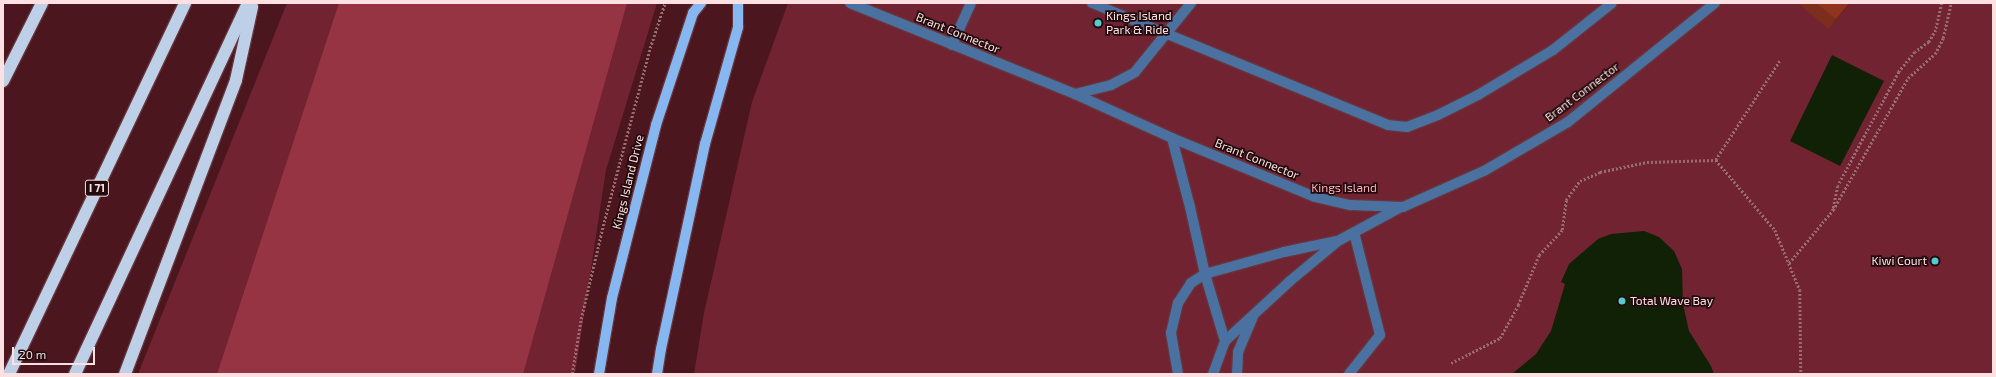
<!DOCTYPE html>
<style>
body{margin:0}
#map{position:relative;width:1996px;height:377px;overflow:hidden;background:#4b161e;font-family:"Exo 2",sans-serif}
div>[style]{position:absolute}
.green>*{inset:0;background:#722331}
.forest>*{inset:0;background:#963444}
.water>*{inset:0;background:#112106}
.path>*{height:2.5px;margin-top:-1.25px;transform-origin:0;background:repeating-linear-gradient(90deg,#986d72 0 2px,transparent 0 4px)}
.roads{filter:drop-shadow(1px 0 #67363d) drop-shadow(-1px 0 #67363d) drop-shadow(0 1px #67363d) drop-shadow(0 -1px #67363d)}
.minor>*{height:10px;margin:-5px;padding:0 5px;transform-origin:5px;border-radius:5px;background:#4b71a0}
.major>*{height:10px;margin:-5px;padding:0 5px;transform-origin:5px;border-radius:5px;background:#87b7f0}
.highway>*{height:12px;margin:-6px;padding:0 6px;transform-origin:6px;border-radius:6px;background:#bdd0e7}
.wall>*{inset:0;background:#7d2d1b}
.shaded-wall>*{inset:0;background:#662416}
.building>*{inset:0;background:#91341f}
.dots>*{width:11px;height:11px;translate:-50% -50%;box-sizing:border-box;border:2px solid #220b0e;border-radius:50%}
span{translate:-50% -50%;white-space:nowrap;text-align:center;line-height:1.15;-webkit-text-stroke:3.5px #220b0e;paint-order:stroke}
.shield-label span{padding:1px 3px;background:#220b0e;border:1px solid;border-radius:3px;-webkit-text-stroke-width:0}
.shield-label{font-size:11px;color:#fde0e1;font-weight:700}
.poi-label{font-size:12px;color:#fde0e1}
.left{translate:0 -50%;text-align:left}
.right{translate:-100% -50%;text-align:right}
.street-label{font-size:12px;color:#fde0e1}
.park-label{font-size:12px;color:#feacb3}
.frame{position:absolute;inset:0;border:4px solid #fde0e1;pointer-events:none}
.scale{position:absolute;left:12px;top:347px;width:83px;height:18px;box-sizing:border-box;border:2px solid #fde0e1;border-top:0;padding-left:5px;font-size:12px;line-height:14px;white-space:nowrap;color:#fde0e1;-webkit-text-stroke:3px #220b0e;paint-order:stroke}
</style>
<div id="map">
<div class="green">
<div style="clip-path:polygon(287px 3px,657px 3px,606px 170px,575px 374px,138px 374px)"></div>
<div style="clip-path:polygon(788px 3px,1993px 3px,1993px 374px,694px 374px,704px 313px,752px 102px)"></div>
</div>
<div class="forest">
<div style="clip-path:polygon(339px 3px,627px 3px,523px 374px,217px 374px)"></div>
</div>
<div class="water">
<div style="clip-path:polygon(1832px 55px,1884px 81px,1840px 166px,1790px 141px)"></div>
<div style="clip-path:polygon(1644px 231px,1659px 237px,1674px 251px,1682px 269px,1683px 304px,1689px 331px,1711px 366px,1714px 374px,1512px 374px,1536px 354px,1551px 331px,1565px 284px,1561px 282px,1569px 264px,1598px 239px,1611px 234px)"></div>
</div>
<div class="path">
<div style="left:1942px;top:3px;width:28px;rotate:103deg"></div>
<div style="left:1936px;top:30px;width:14px;rotate:120deg"></div>
<div style="left:1929px;top:42px;width:17px;rotate:144deg"></div>
<div style="left:1915px;top:52px;width:26px;rotate:129deg"></div>
<div style="left:1899px;top:72px;width:129px;rotate:118.2deg"></div>
<div style="left:1838px;top:186px;width:25px;rotate:102deg"></div>
<div style="left:1833px;top:210px;width:152px;rotate:-60.4deg"></div>
<div style="left:1908px;top:78px;width:36px;rotate:-42deg"></div>
<div style="left:1935px;top:54px;width:18px;rotate:-63deg"></div>
<div style="left:1943px;top:38px;width:36px;rotate:-77deg"></div>
<div style="left:1780px;top:61px;width:118px;rotate:122.9deg"></div>
<div style="left:1716px;top:160px;width:92px;rotate:49.9deg"></div>
<div style="left:1775px;top:230px;width:65px;rotate:67.4deg"></div>
<div style="left:1800px;top:290px;width:84px;rotate:89.3deg"></div>
<div style="left:1789px;top:263px;width:69px;rotate:-50.3deg"></div>
<div style="left:1451px;top:363px;width:55px;rotate:-27deg"></div>
<div style="left:1500px;top:338px;width:38px;rotate:-61deg"></div>
<div style="left:1518px;top:305px;width:54px;rotate:-67.2deg"></div>
<div style="left:1539px;top:255px;width:34px;rotate:-47deg"></div>
<div style="left:1562px;top:230px;width:30px;rotate:-82deg"></div>
<div style="left:1566px;top:200px;width:24px;rotate:-54deg"></div>
<div style="left:1580px;top:181px;width:22px;rotate:-24deg"></div>
<div style="left:1600px;top:172px;width:48px;rotate:-12deg"></div>
<div style="left:1647px;top:162px;width:69px;rotate:-1.7deg"></div>
<div style="left:572px;top:374px;width:56px;rotate:-80.7deg"></div>
<div style="left:581px;top:319px;width:100px;rotate:-76.7deg"></div>
<div style="left:604px;top:222px;width:180px;rotate:-75.2deg"></div>
<div style="left:650px;top:48px;width:47px;rotate:-71.6deg"></div>
</div>
<div class="roads">
<div class="minor">
<div style="left:850px;top:3px;width:243px;rotate:22deg"></div>
<div style="left:1075px;top:94px;width:107px;rotate:24.4deg"></div>
<div style="left:1172px;top:138px;width:155px;rotate:22.4deg"></div>
<div style="left:1315px;top:197px;width:37px;rotate:13deg"></div>
<div style="left:1351px;top:205px;width:52px;rotate:2.2deg"></div>
<div style="left:1403px;top:207px;width:89px;rotate:-24deg"></div>
<div style="left:1484px;top:171px;width:97px;rotate:-30.3deg"></div>
<div style="left:1568px;top:122px;width:189px;rotate:-39deg"></div>
<div style="left:1092px;top:3px;width:320px;rotate:22.4deg"></div>
<div style="left:1388px;top:125px;width:19px;rotate:6deg"></div>
<div style="left:1407px;top:127px;width:33px;rotate:-21deg"></div>
<div style="left:1438px;top:115px;width:45px;rotate:-26.6deg"></div>
<div style="left:1478px;top:95px;width:87px;rotate:-31deg"></div>
<div style="left:1553px;top:50px;width:75px;rotate:-38.5deg"></div>
<div style="left:952px;top:45px;width:46px;rotate:-65.7deg"></div>
<div style="left:1075px;top:94px;width:37px;rotate:-14deg"></div>
<div style="left:1111px;top:85px;width:27px;rotate:-28deg"></div>
<div style="left:1135px;top:72px;width:89px;rotate:-50.9deg"></div>
<div style="left:1172px;top:138px;width:71px;rotate:75.4deg"></div>
<div style="left:1190px;top:207px;width:69px;rotate:77.4deg"></div>
<div style="left:1205px;top:274px;width:70px;rotate:73.4deg"></div>
<div style="left:1178px;top:374px;width:42px;rotate:-99.7deg"></div>
<div style="left:1171px;top:333px;width:31px;rotate:-77deg"></div>
<div style="left:1178px;top:303px;width:24px;rotate:-57deg"></div>
<div style="left:1191px;top:283px;width:17px;rotate:-33deg"></div>
<div style="left:1205px;top:274px;width:82px;rotate:-15.6deg"></div>
<div style="left:1284px;top:252px;width:53px;rotate:-11.9deg"></div>
<div style="left:1213px;top:374px;width:35px;rotate:-70deg"></div>
<div style="left:1225px;top:341px;width:88px;rotate:-42.7deg"></div>
<div style="left:1290px;top:281px;width:62px;rotate:-39.8deg"></div>
<div style="left:1338px;top:241px;width:72px;rotate:-28.4deg"></div>
<div style="left:1237px;top:374px;width:22px;rotate:-87deg"></div>
<div style="left:1238px;top:352px;width:38px;rotate:-67deg"></div>
<div style="left:1349px;top:374px;width:50px;rotate:-51.5deg"></div>
<div style="left:1380px;top:335px;width:106px;rotate:-104.2deg"></div>
</div>
<div class="major">
<div style="left:599px;top:374px;width:77px;rotate:-80.3deg"></div>
<div style="left:612px;top:298px;width:179px;rotate:-75.7deg"></div>
<div style="left:656px;top:125px;width:118px;rotate:-71.7deg"></div>
<div style="left:693px;top:13px;width:13px;rotate:-51deg"></div>
<div style="left:657px;top:374px;width:25px;rotate:-81deg"></div>
<div style="left:661px;top:349px;width:210px;rotate:-77.9deg"></div>
<div style="left:705px;top:144px;width:122px;rotate:-74.2deg"></div>
<div style="left:738px;top:27px;width:24px;rotate:-90deg"></div>
</div>
<div class="highway">
<div style="left:3px;top:81px;width:87px;rotate:-63.4deg"></div>
<div style="left:9px;top:374px;width:411px;rotate:-64.6deg"></div>
<div style="left:75px;top:374px;width:409px;rotate:-65deg"></div>
<div style="left:125px;top:374px;width:314px;rotate:-69.3deg"></div>
<div style="left:236px;top:80px;width:75px;rotate:-77.6deg"></div>
</div>
</div>
<div class="wall">
<div style="clip-path:polygon(1802px 3px,1850px 3px,1829px 29px,1800px 5px)"></div>
</div>
<div class="shaded-wall">
<div style="clip-path:polygon(1849px 3px,1850px 3px,1829px 29px,1836px 19px)"></div>
</div>
<div class="building">
<div style="clip-path:polygon(1816px 3px,1849px 3px,1836px 19px)"></div>
</div>
<div class="dots">
<div style="left:1098px;top:23px;background:#53cdcb"></div>
<div style="left:1935px;top:261px;background:#53cdcb"></div>
<div style="left:1622px;top:301px;background:#53cdcb"></div>
</div>
<div class="shield-label">
<span style="left:97px;top:188px">I 71</span>
</div>
<div class="poi-label">
<span class="left" style="left:1106px;top:23px">Kings Island<br>Park &amp; Ride</span>
<span class="right" style="left:1927px;top:261px">Kiwi Court</span>
<span class="left" style="left:1630px;top:301px">Total Wave Bay</span>
</div>
<div class="street-label">
<span style="left:958px;top:33px;rotate:22deg">Brant Connector</span>
<span style="left:1582px;top:92px;rotate:-37deg">Brant Connector</span>
<span style="left:1257px;top:159px;rotate:22deg">Brant Connector</span>
<span style="left:628px;top:182px;rotate:-76deg">Kings Island Drive</span>
</div>
<div class="park-label">
<span style="left:1344px;top:188px">Kings Island</span>
</div>
<div class="frame"></div>
<div class="scale">20 m</div>
</div>
